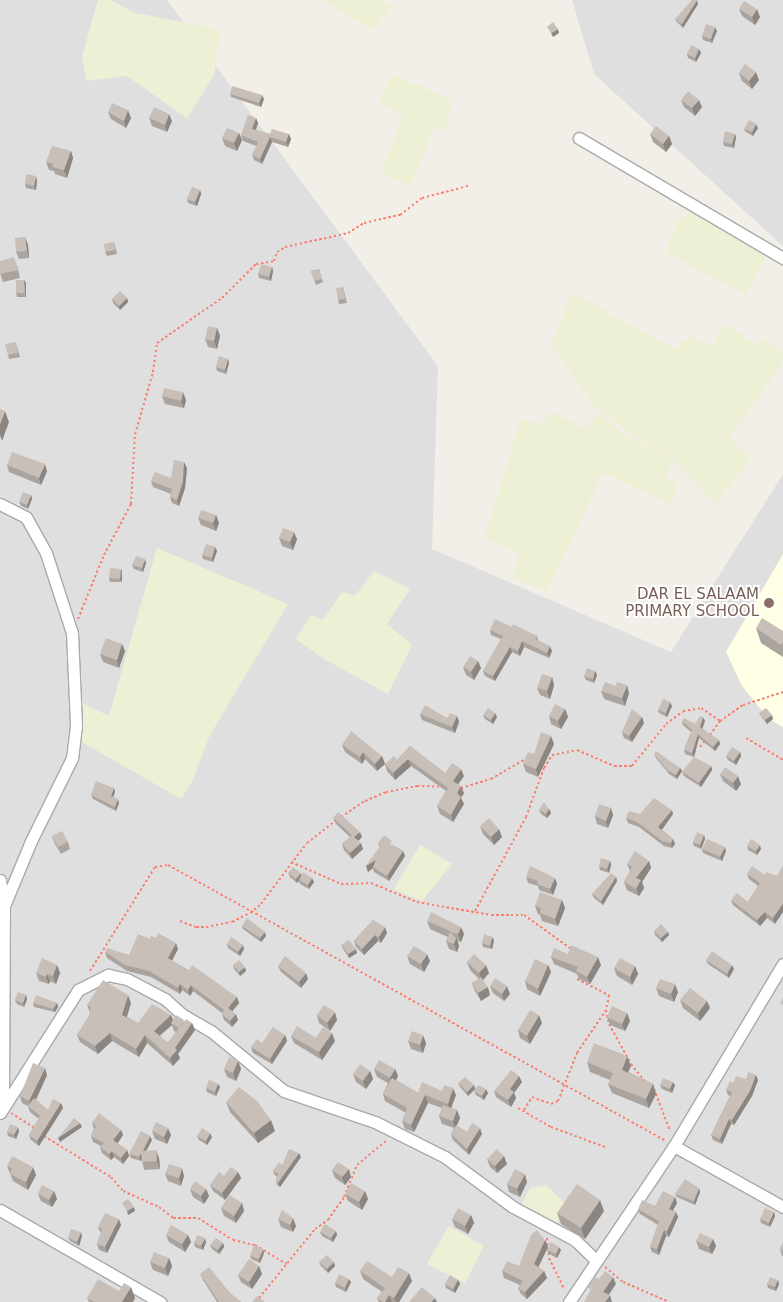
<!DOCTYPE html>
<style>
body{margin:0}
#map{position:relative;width:783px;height:1302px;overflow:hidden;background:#f2efe9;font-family:"DejaVu Sans",sans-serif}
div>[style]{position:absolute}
.residential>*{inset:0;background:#e0dfdf}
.education>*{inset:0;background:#ffffe5}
.farmland>*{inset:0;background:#eef0d5}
.path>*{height:2px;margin-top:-1px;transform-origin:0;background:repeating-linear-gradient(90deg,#fa8072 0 2.5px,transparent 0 5px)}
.roads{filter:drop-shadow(1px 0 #a9a9a9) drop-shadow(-1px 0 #a9a9a9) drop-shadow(0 1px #a9a9a9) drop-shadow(0 -1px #a9a9a9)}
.minor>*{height:11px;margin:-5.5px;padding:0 5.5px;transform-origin:5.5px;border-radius:5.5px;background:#fff}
.wall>*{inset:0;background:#aba49e}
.shaded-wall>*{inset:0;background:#8b8681}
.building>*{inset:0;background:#c7bfb8}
.dots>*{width:14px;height:14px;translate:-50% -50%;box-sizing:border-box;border:2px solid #fff;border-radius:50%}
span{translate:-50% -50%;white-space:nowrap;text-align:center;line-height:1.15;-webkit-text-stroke:4px #fff;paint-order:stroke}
.education-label{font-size:15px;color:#785e54}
.right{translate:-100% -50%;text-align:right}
</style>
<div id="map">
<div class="residential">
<div style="clip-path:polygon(0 0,167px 0,438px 366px,432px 549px,671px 652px,783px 474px,783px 1302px,0 1302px)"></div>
<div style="clip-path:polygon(572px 0,783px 0,783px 246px,594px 74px)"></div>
</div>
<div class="education">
<div style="clip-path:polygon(783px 554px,783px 727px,769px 719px,742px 686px,726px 652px)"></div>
</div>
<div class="farmland">
<div style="clip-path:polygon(98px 0,110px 0,135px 13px,221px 29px,214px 75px,187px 118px,127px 76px,86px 81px,82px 57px)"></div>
<div style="clip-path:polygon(323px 0,383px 0,392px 6px,372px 31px)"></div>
<div style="clip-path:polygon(392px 73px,452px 101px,446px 129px,434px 129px,411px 186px,381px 173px,403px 116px,379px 103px)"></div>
<div style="clip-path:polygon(694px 211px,769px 252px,745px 294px,665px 252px,678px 220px)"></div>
<div style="clip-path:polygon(572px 292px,674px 349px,691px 335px,711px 347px,725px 323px,759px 346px,764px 338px,783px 354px,783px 362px,729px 439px,751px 458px,716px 505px,674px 460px,637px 439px,594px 406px,551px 345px)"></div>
<div style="clip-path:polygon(552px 412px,586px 429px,598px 413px,633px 440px,673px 461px,665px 478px,679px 483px,670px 504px,603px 473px,547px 592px,512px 579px,519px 552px,484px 539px,521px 418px,541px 425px)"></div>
<div style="clip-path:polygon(157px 548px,288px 604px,209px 737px,192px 782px,181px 799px,82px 742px,82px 703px,109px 716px)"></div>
<div style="clip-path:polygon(374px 571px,410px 589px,387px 624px,412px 645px,388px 694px,324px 659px,296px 639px,311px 615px,323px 620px,342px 592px,355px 596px)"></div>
<div style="clip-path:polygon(420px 845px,452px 864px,422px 901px,394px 889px)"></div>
<div style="clip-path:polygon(546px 1185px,567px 1205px,556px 1225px,521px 1205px,530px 1188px)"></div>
<div style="clip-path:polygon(449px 1226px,484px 1246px,465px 1283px,427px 1264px)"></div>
</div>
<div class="path">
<div style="left:78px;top:619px;width:69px;rotate:-67.9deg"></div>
<div style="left:104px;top:555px;width:58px;rotate:-62.1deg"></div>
<div style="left:131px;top:504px;width:70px;rotate:-86.7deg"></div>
<div style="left:135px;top:434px;width:65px;rotate:-73.8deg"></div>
<div style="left:153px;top:372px;width:29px;rotate:-82deg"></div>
<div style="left:157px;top:343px;width:79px;rotate:-34.7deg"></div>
<div style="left:222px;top:298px;width:48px;rotate:-45deg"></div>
<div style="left:256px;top:264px;width:18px;rotate:-9deg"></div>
<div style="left:274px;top:261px;width:9px;rotate:-72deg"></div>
<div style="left:277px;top:252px;width:9px;rotate:-32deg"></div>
<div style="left:285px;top:247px;width:65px;rotate:-12.5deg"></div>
<div style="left:348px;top:233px;width:19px;rotate:-32deg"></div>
<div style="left:364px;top:223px;width:37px;rotate:-13deg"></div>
<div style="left:400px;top:215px;width:28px;rotate:-38deg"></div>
<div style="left:422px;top:198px;width:48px;rotate:-14.6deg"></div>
<div style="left:710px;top:735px;width:17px;rotate:-54deg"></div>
<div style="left:720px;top:721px;width:28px;rotate:-35deg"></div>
<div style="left:743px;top:705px;width:42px;rotate:-18deg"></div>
<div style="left:746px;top:738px;width:43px;rotate:30.7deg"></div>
<div style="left:700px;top:747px;width:8px;rotate:-50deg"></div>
<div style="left:461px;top:788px;width:31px;rotate:-17deg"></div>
<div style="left:491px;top:779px;width:42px;rotate:-30.3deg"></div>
<div style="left:341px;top:817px;width:29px;rotate:-34deg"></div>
<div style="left:365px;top:801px;width:23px;rotate:-23deg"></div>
<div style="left:386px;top:792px;width:32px;rotate:-11deg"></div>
<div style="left:417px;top:786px;width:25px;rotate:2deg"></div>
<div style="left:291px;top:862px;width:55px;rotate:23.7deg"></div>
<div style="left:341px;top:884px;width:30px;rotate:-2deg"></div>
<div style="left:371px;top:883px;width:50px;rotate:22.4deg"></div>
<div style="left:417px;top:902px;width:75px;rotate:10deg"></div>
<div style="left:491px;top:915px;width:33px"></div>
<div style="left:524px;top:915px;width:57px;rotate:35.7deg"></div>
<div style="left:475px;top:911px;width:107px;rotate:-61.5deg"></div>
<div style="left:526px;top:817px;width:52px;rotate:-69.8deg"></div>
<div style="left:544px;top:768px;width:15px;rotate:-58deg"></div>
<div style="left:552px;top:755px;width:25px;rotate:-11deg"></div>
<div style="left:577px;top:750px;width:40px;rotate:23.4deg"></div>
<div style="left:614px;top:766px;width:18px"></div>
<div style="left:632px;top:766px;width:54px;rotate:-51deg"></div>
<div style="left:666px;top:724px;width:21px;rotate:-37deg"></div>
<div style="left:683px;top:711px;width:18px;rotate:-9deg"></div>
<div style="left:701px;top:708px;width:23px;rotate:34deg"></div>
<div style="left:180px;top:921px;width:17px;rotate:21deg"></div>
<div style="left:196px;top:927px;width:10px"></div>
<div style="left:206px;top:927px;width:26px;rotate:-11deg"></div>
<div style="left:232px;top:922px;width:20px;rotate:-27deg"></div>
<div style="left:250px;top:913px;width:14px;rotate:-39deg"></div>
<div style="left:261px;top:904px;width:76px;rotate:-53deg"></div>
<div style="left:307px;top:843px;width:36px;rotate:-38deg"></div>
<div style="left:90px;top:971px;width:123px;rotate:-58deg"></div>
<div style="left:155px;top:867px;width:13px;rotate:-9deg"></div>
<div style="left:168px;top:865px;width:569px;rotate:29deg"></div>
<div style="left:577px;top:979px;width:36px;rotate:27deg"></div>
<div style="left:609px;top:995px;width:15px;rotate:101deg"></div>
<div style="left:606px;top:1010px;width:14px;rotate:78deg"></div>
<div style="left:609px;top:1024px;width:46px;rotate:61.2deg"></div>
<div style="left:631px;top:1064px;width:22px;rotate:51deg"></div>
<div style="left:654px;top:1089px;width:45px;rotate:69.1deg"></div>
<div style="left:518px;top:1108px;width:38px;rotate:30deg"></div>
<div style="left:551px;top:1127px;width:58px;rotate:20.3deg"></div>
<div style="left:524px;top:1110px;width:15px;rotate:-58deg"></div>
<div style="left:532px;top:1097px;width:20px;rotate:20deg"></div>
<div style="left:551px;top:1104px;width:8px;rotate:-23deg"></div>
<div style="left:558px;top:1101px;width:52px;rotate:-68.4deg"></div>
<div style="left:577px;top:1053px;width:52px;rotate:-56deg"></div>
<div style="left:11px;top:1113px;width:28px;rotate:32deg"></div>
<div style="left:44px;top:1136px;width:79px;rotate:31.5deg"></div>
<div style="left:111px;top:1177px;width:18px;rotate:49deg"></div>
<div style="left:123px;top:1191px;width:39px;rotate:24deg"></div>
<div style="left:159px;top:1207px;width:18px;rotate:38deg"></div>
<div style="left:173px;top:1218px;width:25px"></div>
<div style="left:198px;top:1218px;width:41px;rotate:32.2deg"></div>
<div style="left:233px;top:1240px;width:23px;rotate:13deg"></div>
<div style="left:255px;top:1245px;width:37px;rotate:31deg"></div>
<div style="left:547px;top:1238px;width:20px;rotate:84deg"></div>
<div style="left:549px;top:1258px;width:34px;rotate:64deg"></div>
<div style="left:605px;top:1267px;width:23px;rotate:40deg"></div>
<div style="left:623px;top:1282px;width:50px;rotate:23.5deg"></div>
<div style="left:256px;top:1302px;width:94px;rotate:-51.1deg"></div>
<div style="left:315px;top:1229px;width:16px;rotate:-35deg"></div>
<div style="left:328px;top:1220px;width:28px;rotate:-55deg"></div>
<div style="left:344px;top:1197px;width:35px;rotate:-68deg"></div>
<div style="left:357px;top:1165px;width:39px;rotate:-40deg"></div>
</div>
<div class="roads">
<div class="minor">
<div style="left:579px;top:138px;width:237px;rotate:30.5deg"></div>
<div style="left:0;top:504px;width:29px;rotate:27deg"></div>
<div style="left:26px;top:517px;width:41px;rotate:60.9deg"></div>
<div style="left:46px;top:553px;width:84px;rotate:72deg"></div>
<div style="left:72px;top:633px;width:93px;rotate:87.5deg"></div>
<div style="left:76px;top:726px;width:32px;rotate:97deg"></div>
<div style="left:72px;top:758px;width:93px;rotate:116.3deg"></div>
<div style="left:31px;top:841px;width:70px;rotate:112.6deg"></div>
<div style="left:0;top:880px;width:26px;rotate:81deg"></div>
<div style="left:4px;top:906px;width:202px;rotate:90.3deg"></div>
<div style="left:0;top:1113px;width:146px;rotate:-57.6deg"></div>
<div style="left:78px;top:990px;width:34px;rotate:-27deg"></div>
<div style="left:108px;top:975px;width:19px;rotate:12deg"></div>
<div style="left:127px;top:979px;width:43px;rotate:27.8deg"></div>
<div style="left:165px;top:999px;width:24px;rotate:42deg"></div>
<div style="left:183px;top:1015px;width:32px;rotate:30deg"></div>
<div style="left:211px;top:1031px;width:94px;rotate:39.4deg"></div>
<div style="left:284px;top:1091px;width:96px;rotate:18.8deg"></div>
<div style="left:375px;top:1122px;width:78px;rotate:26.6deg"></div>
<div style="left:445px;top:1157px;width:84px;rotate:36.3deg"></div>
<div style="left:513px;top:1207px;width:70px;rotate:28deg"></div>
<div style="left:575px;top:1240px;width:30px;rotate:44deg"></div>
<div style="left:674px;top:1146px;width:125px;rotate:29.2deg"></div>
<div style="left:0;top:1210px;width:185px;rotate:29.9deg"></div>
<div style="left:569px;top:1302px;width:188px;rotate:-56.1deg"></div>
<div style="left:674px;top:1146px;width:212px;rotate:-59.1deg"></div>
</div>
</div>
<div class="wall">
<div style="clip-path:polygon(698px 4px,683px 28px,677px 22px,675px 19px)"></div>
<div style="clip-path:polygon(739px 9px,760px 17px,755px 25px,742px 16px)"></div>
<div style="clip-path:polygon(717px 31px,712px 43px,703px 40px,702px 36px)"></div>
<div style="clip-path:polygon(699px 49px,701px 53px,696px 62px,688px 58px,687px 54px)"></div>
<div style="clip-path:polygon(739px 73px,759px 80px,752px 89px,742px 81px)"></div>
<div style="clip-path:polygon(230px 94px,264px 99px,261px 107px,231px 97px)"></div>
<div style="clip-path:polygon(681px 100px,702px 107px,695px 116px,684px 107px)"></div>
<div style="clip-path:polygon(108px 112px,131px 118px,126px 128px,111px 119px)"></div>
<div style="clip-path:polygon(149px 118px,172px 121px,167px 132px,152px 126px)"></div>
<div style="clip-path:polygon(256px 118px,258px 123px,256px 130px,270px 134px,289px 134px,291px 139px,288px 147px,272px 142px,262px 164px,254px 160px,252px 155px,257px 146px,243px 141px,241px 135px)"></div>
<div style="clip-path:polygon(758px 128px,753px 136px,746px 132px,744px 129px)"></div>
<div style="clip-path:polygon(239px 133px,242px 140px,237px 151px,225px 146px,222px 138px)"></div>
<div style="clip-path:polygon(650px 134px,669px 136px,672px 144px,666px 152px,653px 142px)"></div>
<div style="clip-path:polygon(735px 134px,736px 137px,734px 148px,724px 146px,723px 142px)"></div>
<div style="clip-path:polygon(71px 151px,73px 158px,67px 178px,55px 174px,54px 171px,49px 170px,46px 162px)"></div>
<div style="clip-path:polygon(37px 180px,36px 190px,26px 188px,25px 184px)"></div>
<div style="clip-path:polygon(200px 190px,201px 194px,197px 206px,188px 203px,187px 199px)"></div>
<div style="clip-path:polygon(25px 237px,28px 245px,29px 258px,19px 259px,16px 252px)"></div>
<div style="clip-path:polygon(114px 242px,117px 254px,107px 256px,105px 252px)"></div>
<div style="clip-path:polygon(17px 265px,20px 278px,3px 282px,0 273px)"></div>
<div style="clip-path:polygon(272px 267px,273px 271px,271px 281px,259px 278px,258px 274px)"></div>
<div style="clip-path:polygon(319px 269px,323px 282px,316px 285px,311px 271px)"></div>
<div style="clip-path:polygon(24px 280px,26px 283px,26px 297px,17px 297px,16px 293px)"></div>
<div style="clip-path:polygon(343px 287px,347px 303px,339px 304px,338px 300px)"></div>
<div style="clip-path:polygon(127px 298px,128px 302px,120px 310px,113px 303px,112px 299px)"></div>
<div style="clip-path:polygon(217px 328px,220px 336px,217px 349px,208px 347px,205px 339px)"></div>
<div style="clip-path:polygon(17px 346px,20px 357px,9px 359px,8px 355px)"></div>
<div style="clip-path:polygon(228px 359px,229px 363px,226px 374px,217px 371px,216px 367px)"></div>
<div style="clip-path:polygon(162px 396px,186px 400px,184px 408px,165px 404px)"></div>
<div style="clip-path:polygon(7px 465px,47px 471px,41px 485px,9px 472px)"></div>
<div style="clip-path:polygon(187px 468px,185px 488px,179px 506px,172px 503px,170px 497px,171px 494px,153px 487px,151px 481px,171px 478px)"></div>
<div style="clip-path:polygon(31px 495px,32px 499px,28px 509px,21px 506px,19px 502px)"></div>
<div style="clip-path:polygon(216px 515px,219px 523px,216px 531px,201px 525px,198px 518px)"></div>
<div style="clip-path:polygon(279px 538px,297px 539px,293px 550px,282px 546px)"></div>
<div style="clip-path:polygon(215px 547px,217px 551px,213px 562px,203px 559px,202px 555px)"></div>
<div style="clip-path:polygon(146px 563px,143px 572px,134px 569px,132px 565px)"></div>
<div style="clip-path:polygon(121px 569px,122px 572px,122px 582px,110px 582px,109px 578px)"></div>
<div style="clip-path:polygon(512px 627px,537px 636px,538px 640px,552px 651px,549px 658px,524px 647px,520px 656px,512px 652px,495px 681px,485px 676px,483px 671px,501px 639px,491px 635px,490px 630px)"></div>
<div style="clip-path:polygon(756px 628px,783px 631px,783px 657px,761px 643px)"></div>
<div style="clip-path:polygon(122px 644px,125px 651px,119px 668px,103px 662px,100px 654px)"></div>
<div style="clip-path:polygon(478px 661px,481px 668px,474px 680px,466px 675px,463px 667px)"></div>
<div style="clip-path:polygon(595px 671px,597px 675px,594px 683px,586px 680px,584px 676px)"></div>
<div style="clip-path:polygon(552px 677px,554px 685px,550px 699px,540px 695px,537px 688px)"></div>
<div style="clip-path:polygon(601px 691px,629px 693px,625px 706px,604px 699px)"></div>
<div style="clip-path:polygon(672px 706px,667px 717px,659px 713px,658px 710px)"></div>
<div style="clip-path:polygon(565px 709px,568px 717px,561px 729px,551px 724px,549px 716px)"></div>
<div style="clip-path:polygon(759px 713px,773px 719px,767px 724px,761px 716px)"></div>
<div style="clip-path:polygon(420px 714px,447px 718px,457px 716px,459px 722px,455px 733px,422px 720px)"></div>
<div style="clip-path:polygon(483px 715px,497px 717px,493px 724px,485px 719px)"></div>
<div style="clip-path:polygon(642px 717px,644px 723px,632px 742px,624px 738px,622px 732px)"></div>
<div style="clip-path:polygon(682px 721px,695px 724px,705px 721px,702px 728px,720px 744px,715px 751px,699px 738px,694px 757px,685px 754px,684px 750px,691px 732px,683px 725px)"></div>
<div style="clip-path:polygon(554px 744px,538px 777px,526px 772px,523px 764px,534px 754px)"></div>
<div style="clip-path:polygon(342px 745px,382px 756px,385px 764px,377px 771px,365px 759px,362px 764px,345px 752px)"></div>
<div style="clip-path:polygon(410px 746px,445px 773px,464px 776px,458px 784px,464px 793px,461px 798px,464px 804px,453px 822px,440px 814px,437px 806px,446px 791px,411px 766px,395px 780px,387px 771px,385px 764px,397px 760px)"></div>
<div style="clip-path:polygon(740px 752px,741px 756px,736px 765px,728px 760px,726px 756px)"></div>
<div style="clip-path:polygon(654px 754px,680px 768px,682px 771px,677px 779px,669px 774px,656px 758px)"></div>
<div style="clip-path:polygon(711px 766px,712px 770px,701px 787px,684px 776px,682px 772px)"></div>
<div style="clip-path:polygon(720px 774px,741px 784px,736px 791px,723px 781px)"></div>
<div style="clip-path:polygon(114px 788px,115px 792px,113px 797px,119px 803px,116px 811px,93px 799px,91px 795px)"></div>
<div style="clip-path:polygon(611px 808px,613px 815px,608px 828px,597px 824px,595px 816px)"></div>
<div style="clip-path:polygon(549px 809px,551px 813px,547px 818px,541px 814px,539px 810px)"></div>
<div style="clip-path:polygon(640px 814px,673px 814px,662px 830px,673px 839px,675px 844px,672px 848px,664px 846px,639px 827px,628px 823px,626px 818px)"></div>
<div style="clip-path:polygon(333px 818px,362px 837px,358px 841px,363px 849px,352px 859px,344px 850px,342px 844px,350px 837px,336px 824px)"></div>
<div style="clip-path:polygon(480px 826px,502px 837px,494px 845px,483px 834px)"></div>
<div style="clip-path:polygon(704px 835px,705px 839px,701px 849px,694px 846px,693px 842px)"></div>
<div style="clip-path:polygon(52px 836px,68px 842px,70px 849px,61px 854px,55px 844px)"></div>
<div style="clip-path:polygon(378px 843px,394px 846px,403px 851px,405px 856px,389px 881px,374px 872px,373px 868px,368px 872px,366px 866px,380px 847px)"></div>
<div style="clip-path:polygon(747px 846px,761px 849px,757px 855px,748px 850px)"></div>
<div style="clip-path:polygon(702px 849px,726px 851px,722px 861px,703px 853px)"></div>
<div style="clip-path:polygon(610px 861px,611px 865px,609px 873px,600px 870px,599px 866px)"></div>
<div style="clip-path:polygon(649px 861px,651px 868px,642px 882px,644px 888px,639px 896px,627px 890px,624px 882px,630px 871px,627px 864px)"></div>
<div style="clip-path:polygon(288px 873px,302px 875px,314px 882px,309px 889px,300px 884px,299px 881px,297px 883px,290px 877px)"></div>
<div style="clip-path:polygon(747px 874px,777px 876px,775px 924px,767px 918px,760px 926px,733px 905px,731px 900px,748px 902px,758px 886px,749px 879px)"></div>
<div style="clip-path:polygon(526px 877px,557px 884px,553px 895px,539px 890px,538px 886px,528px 883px)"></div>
<div style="clip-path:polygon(616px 877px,617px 881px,603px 905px,594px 898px,592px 894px)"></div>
<div style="clip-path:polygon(562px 900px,565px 908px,558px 926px,542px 921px,540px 915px,538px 914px,535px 906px)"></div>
<div style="clip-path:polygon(373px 920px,387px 933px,381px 943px,378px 941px,364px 955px,356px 947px,354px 941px)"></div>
<div style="clip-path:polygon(427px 921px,464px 934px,461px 942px,458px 941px,459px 946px,457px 952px,449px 949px,446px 941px,448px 937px,430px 929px)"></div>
<div style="clip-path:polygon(242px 926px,266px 936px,261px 942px,243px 929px)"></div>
<div style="clip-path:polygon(654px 931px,668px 932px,669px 935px,662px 942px,655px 935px)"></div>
<div style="clip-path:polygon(150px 939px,178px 949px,172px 961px,237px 997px,239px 1003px,232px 1011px,238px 1020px,232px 1027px,224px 1020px,222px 1014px,222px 1013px,193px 991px,190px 996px,182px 990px,180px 994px,151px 977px,127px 971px,107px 958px,105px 952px,129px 955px)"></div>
<div style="clip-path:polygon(494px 940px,492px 949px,483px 947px,482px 943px)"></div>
<div style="clip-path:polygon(227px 944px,244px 949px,240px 956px,228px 948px)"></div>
<div style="clip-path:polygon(341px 945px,357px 953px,349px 958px,343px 949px)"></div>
<div style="clip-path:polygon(568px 954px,601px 965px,590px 984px,579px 979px,577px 974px,554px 964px,551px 957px)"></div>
<div style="clip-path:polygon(407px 956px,430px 961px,424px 972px,410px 964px)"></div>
<div style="clip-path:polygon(706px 960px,734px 969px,729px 978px,708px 964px)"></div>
<div style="clip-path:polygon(467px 962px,489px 973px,483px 980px,490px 995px,481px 1001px,475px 991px,472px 983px,479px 979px,470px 970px)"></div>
<div style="clip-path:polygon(57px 965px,60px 973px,56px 984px,50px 981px,49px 984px,39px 981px,36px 973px)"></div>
<div style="clip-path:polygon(233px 965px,246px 971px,240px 976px,234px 969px)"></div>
<div style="clip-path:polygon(548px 965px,551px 972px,540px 996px,527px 989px,525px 981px)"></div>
<div style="clip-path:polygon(278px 966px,308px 979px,301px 988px,281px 972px)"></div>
<div style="clip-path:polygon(635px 966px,638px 974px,632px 985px,617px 976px,614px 968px)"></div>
<div style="clip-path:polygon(490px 986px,510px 994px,504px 1001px,493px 993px)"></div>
<div style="clip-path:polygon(656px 988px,678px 992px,674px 1002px,659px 996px)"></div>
<div style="clip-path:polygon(26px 995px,27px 999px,24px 1007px,17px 1004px,15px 1000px)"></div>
<div style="clip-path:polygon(680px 1000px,707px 1001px,710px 1008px,700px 1021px,683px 1008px)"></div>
<div style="clip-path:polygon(33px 1003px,57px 1003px,58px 1007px,55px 1012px,34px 1007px)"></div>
<div style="clip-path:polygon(evenodd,131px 1003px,127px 1017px,138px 1023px,171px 1015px,173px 1020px,192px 1023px,195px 1030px,178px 1054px,180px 1058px,173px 1066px,147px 1043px,139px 1057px,112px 1041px,98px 1054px,80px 1042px,77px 1035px,89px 1016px,90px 1012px,87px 1005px,131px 1003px,172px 1025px,174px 1031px,176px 1032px,168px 1043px,160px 1036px,172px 1025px)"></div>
<div style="clip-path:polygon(627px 1013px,630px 1021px,625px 1031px,610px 1025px,607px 1017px)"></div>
<div style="clip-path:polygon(317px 1015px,337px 1020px,330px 1031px,319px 1023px)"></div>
<div style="clip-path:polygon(542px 1023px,530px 1044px,520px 1038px,518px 1030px)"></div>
<div style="clip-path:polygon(285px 1035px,287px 1041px,272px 1064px,253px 1053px,251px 1047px)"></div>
<div style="clip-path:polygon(291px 1036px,316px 1038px,335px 1041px,322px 1060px,294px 1043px)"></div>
<div style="clip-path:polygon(408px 1041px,426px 1043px,423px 1053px,411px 1049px)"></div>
<div style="clip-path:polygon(238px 1061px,241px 1069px,236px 1081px,227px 1077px,224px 1069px)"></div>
<div style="clip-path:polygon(587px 1062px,631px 1066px,628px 1072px,653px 1084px,656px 1094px,649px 1108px,612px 1093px,608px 1084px,610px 1080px,590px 1072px)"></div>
<div style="clip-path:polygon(374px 1069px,395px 1069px,398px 1076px,396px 1080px,418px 1093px,442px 1091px,456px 1095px,451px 1108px,457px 1110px,460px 1118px,457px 1126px,467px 1132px,482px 1134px,469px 1155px,453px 1140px,451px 1134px,454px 1128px,442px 1124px,439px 1116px,442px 1108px,428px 1103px,414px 1132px,405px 1129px,402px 1121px,406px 1113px,385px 1101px,383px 1094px,388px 1083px,377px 1077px)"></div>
<div style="clip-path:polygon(370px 1071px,373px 1079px,366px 1089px,356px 1082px,353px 1074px)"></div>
<div style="clip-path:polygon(47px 1075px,36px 1100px,48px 1110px,61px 1103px,63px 1108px,39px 1146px,31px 1140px,29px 1135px,39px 1119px,30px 1112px,28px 1106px,22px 1103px,20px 1096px)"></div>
<div style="clip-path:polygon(756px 1075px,758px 1080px,752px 1096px,734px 1125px,731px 1124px,722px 1144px,713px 1140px,711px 1135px,730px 1096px,728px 1095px,726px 1090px,733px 1083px,746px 1079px)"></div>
<div style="clip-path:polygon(522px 1082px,514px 1093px,516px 1098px,511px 1107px,496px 1097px,494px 1091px)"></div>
<div style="clip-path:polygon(458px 1083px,474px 1085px,475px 1089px,468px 1096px,460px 1087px)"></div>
<div style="clip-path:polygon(218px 1084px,220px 1087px,216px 1096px,207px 1092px,206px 1088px)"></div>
<div style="clip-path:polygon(660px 1085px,675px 1085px,672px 1093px,662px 1089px)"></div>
<div style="clip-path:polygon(474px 1091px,488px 1093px,484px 1100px,476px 1095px)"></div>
<div style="clip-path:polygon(226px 1102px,275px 1131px,258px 1143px,230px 1112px)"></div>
<div style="clip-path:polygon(92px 1123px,121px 1130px,123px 1135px,117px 1143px,127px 1150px,129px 1156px,123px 1164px,114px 1157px,111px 1160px,102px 1153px,100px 1147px,101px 1146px,93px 1142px,91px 1136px,94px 1129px)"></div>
<div style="clip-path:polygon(19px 1131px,16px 1139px,8px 1136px,7px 1132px)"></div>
<div style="clip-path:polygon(152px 1131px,171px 1135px,167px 1144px,155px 1139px)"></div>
<div style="clip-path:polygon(197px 1136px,212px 1137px,207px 1145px,199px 1140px)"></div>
<div style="clip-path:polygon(152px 1140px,146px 1151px,159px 1158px,160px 1169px,144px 1170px,142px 1160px,141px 1161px,131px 1158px,129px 1154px)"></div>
<div style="clip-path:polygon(301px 1157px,280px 1187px,277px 1185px,276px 1181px,277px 1177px,274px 1174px,273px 1171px,282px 1165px)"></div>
<div style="clip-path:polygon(487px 1159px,507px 1164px,497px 1173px,490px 1167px)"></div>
<div style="clip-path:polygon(7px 1166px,36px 1175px,28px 1190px,13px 1181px)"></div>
<div style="clip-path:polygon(332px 1170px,351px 1177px,345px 1185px,335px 1178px)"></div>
<div style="clip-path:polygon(238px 1172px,241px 1178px,225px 1200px,213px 1191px,210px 1185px)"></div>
<div style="clip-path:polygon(165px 1174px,184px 1176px,181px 1186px,168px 1181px)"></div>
<div style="clip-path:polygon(527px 1182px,520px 1197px,509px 1192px,507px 1184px)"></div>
<div style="clip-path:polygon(190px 1189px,206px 1189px,209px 1196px,204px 1204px,193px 1197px)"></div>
<div style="clip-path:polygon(54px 1191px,57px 1199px,52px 1207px,41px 1201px,38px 1194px)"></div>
<div style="clip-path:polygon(365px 1191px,368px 1199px,362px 1210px,348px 1201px,345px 1194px)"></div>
<div style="clip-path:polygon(700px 1192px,695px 1205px,677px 1197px,675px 1194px)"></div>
<div style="clip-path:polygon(675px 1197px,677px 1203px,673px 1210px,676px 1212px,678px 1217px,669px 1237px,666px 1236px,659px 1255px,652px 1252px,650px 1247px,658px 1225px,640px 1214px,638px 1209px,655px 1206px)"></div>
<div style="clip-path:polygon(242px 1203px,244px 1211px,236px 1223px,224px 1216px,221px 1208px)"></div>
<div style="clip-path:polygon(604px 1211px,585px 1239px,561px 1224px,557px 1213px)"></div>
<div style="clip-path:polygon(774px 1212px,775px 1216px,770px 1227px,761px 1223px,760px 1219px)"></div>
<div style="clip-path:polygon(471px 1215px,474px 1223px,468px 1234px,455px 1227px,452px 1219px)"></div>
<div style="clip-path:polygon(278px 1219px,296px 1226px,293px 1232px,281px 1227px)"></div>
<div style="clip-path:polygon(121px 1225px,107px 1253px,99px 1250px,97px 1244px,101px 1233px,98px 1227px)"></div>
<div style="clip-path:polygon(336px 1231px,337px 1235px,333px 1242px,322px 1236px,320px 1232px)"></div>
<div style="clip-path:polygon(166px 1235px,188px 1235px,191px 1242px,185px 1252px,169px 1242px)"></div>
<div style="clip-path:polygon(82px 1236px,79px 1246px,70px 1241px,68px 1238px)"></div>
<div style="clip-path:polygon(713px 1239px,716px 1246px,712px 1254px,699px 1249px,696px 1241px)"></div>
<div style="clip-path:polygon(545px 1240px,548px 1247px,538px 1267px,544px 1271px,547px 1278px,527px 1299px,521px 1294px,518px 1288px,520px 1285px,504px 1278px,502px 1271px,519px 1266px)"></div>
<div style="clip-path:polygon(206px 1242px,203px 1250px,195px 1247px,194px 1243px)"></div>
<div style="clip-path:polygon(783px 1242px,783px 1256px,782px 1256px,780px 1249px)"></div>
<div style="clip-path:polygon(223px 1243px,224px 1247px,219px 1254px,212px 1249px,210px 1245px)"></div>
<div style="clip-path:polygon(547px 1250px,561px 1250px,557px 1258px,549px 1254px)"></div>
<div style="clip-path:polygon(264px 1253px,260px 1263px,251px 1259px,250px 1256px)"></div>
<div style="clip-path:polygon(169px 1258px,172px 1266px,168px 1276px,153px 1270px,150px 1262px)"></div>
<div style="clip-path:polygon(319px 1262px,335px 1266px,328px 1273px,321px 1266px)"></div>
<div style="clip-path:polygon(259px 1266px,262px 1274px,252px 1289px,241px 1282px,238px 1275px)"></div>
<div style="clip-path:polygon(360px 1271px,392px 1277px,412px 1281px,399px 1302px,379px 1302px,377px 1298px,382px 1292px,363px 1279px)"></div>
<div style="clip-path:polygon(200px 1274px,231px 1294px,241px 1302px,217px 1302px,203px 1280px)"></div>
<div style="clip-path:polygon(458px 1280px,460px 1284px,455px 1293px,446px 1288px,445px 1284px)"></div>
<div style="clip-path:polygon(778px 1280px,779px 1284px,776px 1291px,768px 1288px,767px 1284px)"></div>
<div style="clip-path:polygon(351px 1282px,346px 1292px,336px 1287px,335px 1283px)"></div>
<div style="clip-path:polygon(119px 1291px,135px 1298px,133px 1302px,89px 1302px,87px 1298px)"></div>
</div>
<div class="shaded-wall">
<div style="clip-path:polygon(697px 0,698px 4px,683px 28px,682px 24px)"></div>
<div style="clip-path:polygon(757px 9px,760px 17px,755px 25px,752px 17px)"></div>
<div style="clip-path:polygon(715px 27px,717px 31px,712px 43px,711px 39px)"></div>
<div style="clip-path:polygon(558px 29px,559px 33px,553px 37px,551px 33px)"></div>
<div style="clip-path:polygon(699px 49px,701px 53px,696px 62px,695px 58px)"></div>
<div style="clip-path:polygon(756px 72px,759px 80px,752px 89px,749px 81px)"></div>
<div style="clip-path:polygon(262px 95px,264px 99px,261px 107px,259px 103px)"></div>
<div style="clip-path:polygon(699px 100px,702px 107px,695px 116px,692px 108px)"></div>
<div style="clip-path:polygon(128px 110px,131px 118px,126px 128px,124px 121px)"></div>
<div style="clip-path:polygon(169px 114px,172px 121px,167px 132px,165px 125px)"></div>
<div style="clip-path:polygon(256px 118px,258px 123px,254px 134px,252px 129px)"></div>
<div style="clip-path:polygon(756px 124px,758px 128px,753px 136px,752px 132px)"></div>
<div style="clip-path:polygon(239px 133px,242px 140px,237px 151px,234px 143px)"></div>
<div style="clip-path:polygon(289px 134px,291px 139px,288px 147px,286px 142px)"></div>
<div style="clip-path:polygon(735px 134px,736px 137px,734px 148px,732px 144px)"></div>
<div style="clip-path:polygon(669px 136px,672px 144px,666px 152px,663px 144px)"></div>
<div style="clip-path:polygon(270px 137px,272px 142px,262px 164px,260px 159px)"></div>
<div style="clip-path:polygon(71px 151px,73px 158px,67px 178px,64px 170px)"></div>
<div style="clip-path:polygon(36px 176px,37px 180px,36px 190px,34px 186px)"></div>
<div style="clip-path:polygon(200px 190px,201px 194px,197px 206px,195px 202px)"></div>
<div style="clip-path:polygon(25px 237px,28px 245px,29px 258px,27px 251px)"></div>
<div style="clip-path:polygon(272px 267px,273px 271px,271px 281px,269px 277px)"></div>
<div style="clip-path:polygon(24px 280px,26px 283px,26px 297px,25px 293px)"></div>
<div style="clip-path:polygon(127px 298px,128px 302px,120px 310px,119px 306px)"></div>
<div style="clip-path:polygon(217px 328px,220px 336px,217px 349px,214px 341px)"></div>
<div style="clip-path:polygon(228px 359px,229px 363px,226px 374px,225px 370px)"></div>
<div style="clip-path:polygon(183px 392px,186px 400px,184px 408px,181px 401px)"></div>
<div style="clip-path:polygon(5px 411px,9px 422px,2px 441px,0 435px,0 424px)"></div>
<div style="clip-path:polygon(184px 462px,187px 468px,185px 488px,179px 506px,177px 500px)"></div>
<div style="clip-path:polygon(45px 464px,47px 471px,41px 485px,39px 478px)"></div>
<div style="clip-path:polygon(31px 495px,32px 499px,28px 509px,27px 505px)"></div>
<div style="clip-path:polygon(216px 515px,219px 523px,216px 531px,213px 523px)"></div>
<div style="clip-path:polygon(294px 532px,297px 539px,293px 550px,290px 542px)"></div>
<div style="clip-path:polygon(215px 547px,217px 551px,213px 562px,212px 558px)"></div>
<div style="clip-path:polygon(145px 559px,146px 563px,143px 572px,142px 568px)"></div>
<div style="clip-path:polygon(121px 569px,122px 572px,122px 582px,120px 579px)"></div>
<div style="clip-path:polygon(522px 641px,524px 647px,520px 656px,518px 651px)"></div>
<div style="clip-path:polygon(122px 644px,125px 651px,119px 668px,117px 660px)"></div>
<div style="clip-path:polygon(550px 646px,552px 651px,549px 658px,547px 653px)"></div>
<div style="clip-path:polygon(510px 647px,512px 652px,495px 681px,493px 676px)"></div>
<div style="clip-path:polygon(478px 661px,481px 668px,474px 680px,471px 672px)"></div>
<div style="clip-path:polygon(595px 671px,597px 675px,594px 683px,593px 679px)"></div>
<div style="clip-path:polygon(552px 677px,554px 685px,550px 699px,547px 691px)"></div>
<div style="clip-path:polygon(627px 685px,629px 693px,625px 706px,622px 698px)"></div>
<div style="clip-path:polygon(670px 702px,672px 706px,667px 717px,666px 713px)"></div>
<div style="clip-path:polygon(565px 709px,568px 717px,561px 729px,558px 721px)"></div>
<div style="clip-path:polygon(495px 713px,497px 717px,493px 724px,491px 720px)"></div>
<div style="clip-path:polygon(772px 715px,773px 719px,767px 724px,765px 720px)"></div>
<div style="clip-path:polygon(457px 716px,459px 722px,455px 733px,452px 727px)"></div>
<div style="clip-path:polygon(642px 717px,644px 723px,632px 742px,629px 736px)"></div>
<div style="clip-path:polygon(703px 717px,705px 721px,702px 730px,700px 727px)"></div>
<div style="clip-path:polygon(698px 734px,699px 738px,694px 757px,692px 753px)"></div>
<div style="clip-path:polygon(551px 736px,554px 744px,538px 777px,536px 769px)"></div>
<div style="clip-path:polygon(719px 740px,720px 744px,715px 751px,713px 747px)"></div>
<div style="clip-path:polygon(363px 752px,365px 759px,362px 764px,360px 757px)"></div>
<div style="clip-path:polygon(740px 752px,741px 756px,736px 765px,734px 761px)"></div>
<div style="clip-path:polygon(382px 756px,385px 764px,377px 771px,375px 764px)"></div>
<div style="clip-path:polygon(408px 759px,411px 766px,395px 780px,393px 773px)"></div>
<div style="clip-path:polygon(711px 766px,712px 770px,701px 787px,699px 783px)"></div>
<div style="clip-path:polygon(680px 768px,682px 771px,677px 779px,676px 775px)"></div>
<div style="clip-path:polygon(461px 769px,464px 776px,455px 789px,453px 781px)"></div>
<div style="clip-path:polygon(738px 776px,741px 784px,736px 791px,733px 783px)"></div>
<div style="clip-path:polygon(461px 786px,464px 793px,461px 798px,464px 804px,453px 822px,451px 815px,457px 793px)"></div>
<div style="clip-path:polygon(114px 788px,115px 792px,112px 800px,111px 796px)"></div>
<div style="clip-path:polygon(118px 799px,119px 803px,116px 811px,115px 807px)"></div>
<div style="clip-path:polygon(611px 808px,613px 815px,608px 828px,606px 821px)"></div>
<div style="clip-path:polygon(549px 809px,551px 813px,547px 818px,546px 814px)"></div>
<div style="clip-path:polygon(672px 810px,673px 814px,660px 832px,658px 827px)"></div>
<div style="clip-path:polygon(499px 829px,502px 837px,494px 845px,491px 837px)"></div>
<div style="clip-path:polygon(360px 832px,362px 837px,357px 842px,354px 837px)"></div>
<div style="clip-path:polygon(704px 835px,705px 839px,701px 849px,700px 845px)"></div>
<div style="clip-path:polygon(673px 839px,675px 844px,672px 848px,671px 843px)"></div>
<div style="clip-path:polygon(361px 843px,363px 849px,352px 859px,350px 853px)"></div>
<div style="clip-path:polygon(760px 845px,761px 849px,757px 855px,756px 851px)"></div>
<div style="clip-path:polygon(725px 847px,726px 851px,722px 861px,720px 857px)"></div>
<div style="clip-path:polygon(403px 851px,405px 856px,389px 881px,387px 876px)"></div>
<div style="clip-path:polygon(376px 860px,373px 867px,373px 868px,368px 872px,366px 866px)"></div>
<div style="clip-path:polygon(610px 861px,611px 865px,609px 873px,607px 869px)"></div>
<div style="clip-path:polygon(649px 861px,651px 868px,642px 882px,644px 888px,639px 896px,636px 889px,636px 878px)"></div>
<div style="clip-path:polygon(301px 873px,302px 877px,297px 883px,296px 879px)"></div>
<div style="clip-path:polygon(616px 877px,617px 881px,603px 905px,601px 901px)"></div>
<div style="clip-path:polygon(312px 878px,314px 882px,309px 889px,308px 885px)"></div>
<div style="clip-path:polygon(555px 878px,557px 884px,553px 895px,550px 889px)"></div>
<div style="clip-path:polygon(562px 900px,565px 908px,558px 926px,555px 919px)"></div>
<div style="clip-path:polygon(783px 903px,783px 912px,775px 924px,773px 918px)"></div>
<div style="clip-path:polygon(765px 912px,767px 918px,760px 926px,757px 920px)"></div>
<div style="clip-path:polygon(385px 927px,387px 933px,381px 943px,379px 937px)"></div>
<div style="clip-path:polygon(461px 927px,464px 934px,461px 942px,458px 934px)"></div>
<div style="clip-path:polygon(265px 932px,266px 936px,261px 942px,260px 938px)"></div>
<div style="clip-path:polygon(668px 932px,669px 935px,662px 942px,661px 938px)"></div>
<div style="clip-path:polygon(375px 935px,378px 941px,364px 955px,362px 949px)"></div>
<div style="clip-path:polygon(492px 937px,494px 940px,492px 949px,490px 946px)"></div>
<div style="clip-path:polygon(456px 938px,459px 946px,457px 952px,454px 944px)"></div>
<div style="clip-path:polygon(176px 943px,178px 949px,170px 964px,168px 958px)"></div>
<div style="clip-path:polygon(243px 945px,244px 949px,240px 956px,238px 952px)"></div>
<div style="clip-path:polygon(356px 949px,357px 953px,349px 958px,348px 954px)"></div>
<div style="clip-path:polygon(427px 954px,430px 961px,424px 972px,421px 964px)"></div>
<div style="clip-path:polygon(598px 957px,601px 965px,590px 984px,587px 977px)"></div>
<div style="clip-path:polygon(57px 965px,60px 973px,56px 984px,53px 976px)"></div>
<div style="clip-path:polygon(486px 965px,489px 973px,482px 981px,479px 973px)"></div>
<div style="clip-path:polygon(548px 965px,551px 972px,540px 996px,538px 989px)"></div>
<div style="clip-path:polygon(732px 965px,734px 969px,729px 978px,727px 974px)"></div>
<div style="clip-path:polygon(635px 966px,638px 974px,632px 985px,630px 977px)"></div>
<div style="clip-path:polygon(245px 967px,246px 971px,240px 976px,239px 972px)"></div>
<div style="clip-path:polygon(306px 973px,308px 979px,301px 988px,299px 982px)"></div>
<div style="clip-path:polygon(47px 974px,50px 981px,49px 984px,46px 977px)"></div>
<div style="clip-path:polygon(180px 984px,182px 990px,180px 994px,178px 988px)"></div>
<div style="clip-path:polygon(675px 984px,678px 992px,674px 1002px,671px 994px)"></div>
<div style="clip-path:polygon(191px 985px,193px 991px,190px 996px,188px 990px)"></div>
<div style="clip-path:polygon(507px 986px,510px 994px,504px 1001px,502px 994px)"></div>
<div style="clip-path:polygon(488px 987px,490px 995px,481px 1001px,478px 993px)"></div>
<div style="clip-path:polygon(26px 995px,27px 999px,24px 1007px,23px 1003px)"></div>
<div style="clip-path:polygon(128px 995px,131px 1003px,125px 1022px,122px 1015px)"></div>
<div style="clip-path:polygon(237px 997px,239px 1003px,230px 1014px,228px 1008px)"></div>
<div style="clip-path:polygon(707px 1001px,710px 1008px,700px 1021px,698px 1013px)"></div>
<div style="clip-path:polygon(57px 1003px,58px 1007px,55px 1012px,53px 1009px)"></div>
<div style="clip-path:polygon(335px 1012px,337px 1020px,330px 1031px,327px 1023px)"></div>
<div style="clip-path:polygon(627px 1013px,630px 1021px,625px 1031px,622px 1024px)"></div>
<div style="clip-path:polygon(236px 1014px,238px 1020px,232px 1027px,230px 1021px)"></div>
<div style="clip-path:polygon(171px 1015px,174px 1023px,171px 1023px,172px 1025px,156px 1038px,154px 1031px)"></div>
<div style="clip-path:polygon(539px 1015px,542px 1023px,530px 1044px,527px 1036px)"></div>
<div style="clip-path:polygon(192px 1023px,195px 1030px,178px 1054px,180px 1058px,173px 1066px,170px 1058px,175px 1048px)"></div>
<div style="clip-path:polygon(110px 1033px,112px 1041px,98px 1054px,95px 1046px)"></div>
<div style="clip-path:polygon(332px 1033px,335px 1041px,322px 1060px,319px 1052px)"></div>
<div style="clip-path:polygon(145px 1035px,147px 1043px,139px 1057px,136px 1049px)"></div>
<div style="clip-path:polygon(285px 1035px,287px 1041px,272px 1064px,270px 1059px)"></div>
<div style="clip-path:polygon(423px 1035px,426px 1043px,423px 1053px,420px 1045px)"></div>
<div style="clip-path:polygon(627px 1056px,631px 1066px,625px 1079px,622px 1070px)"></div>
<div style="clip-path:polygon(238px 1061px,241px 1069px,236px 1081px,233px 1073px)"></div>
<div style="clip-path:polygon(45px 1068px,47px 1075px,32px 1108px,29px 1101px)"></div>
<div style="clip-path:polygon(395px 1069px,398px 1076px,393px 1086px,390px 1078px)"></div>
<div style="clip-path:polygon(370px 1071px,373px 1079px,366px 1089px,363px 1081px)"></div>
<div style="clip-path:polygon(756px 1075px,758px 1080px,752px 1096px,734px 1125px,732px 1120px)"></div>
<div style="clip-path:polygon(519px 1076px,522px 1082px,514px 1093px,516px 1098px,511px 1107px,508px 1100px,510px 1089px)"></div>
<div style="clip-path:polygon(673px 1082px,675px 1085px,672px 1093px,670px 1089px)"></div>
<div style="clip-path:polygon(218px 1084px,220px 1087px,216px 1096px,215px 1092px)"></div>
<div style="clip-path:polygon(653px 1084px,656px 1094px,649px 1108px,646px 1099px)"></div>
<div style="clip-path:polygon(474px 1085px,475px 1089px,468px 1096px,467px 1092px)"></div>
<div style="clip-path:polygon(453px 1088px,456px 1095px,450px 1111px,448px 1104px)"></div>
<div style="clip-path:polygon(486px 1089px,488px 1093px,484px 1100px,482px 1096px)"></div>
<div style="clip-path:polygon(425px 1095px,428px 1103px,414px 1132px,411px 1125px)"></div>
<div style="clip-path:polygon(61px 1103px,63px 1108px,39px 1146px,37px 1141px)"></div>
<div style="clip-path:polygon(457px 1110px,460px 1118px,455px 1129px,453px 1121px)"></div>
<div style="clip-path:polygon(729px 1119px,731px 1124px,722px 1144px,720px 1139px)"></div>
<div style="clip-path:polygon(271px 1120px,275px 1131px,258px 1143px,254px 1133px)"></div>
<div style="clip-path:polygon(80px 1123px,82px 1127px,60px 1142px,58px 1138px)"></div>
<div style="clip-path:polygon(18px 1127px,19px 1131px,16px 1139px,14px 1135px)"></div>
<div style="clip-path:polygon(168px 1128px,171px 1135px,167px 1144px,164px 1137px)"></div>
<div style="clip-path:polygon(480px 1128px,482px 1134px,469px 1155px,467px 1149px)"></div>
<div style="clip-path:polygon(121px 1130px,123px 1135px,116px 1146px,113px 1140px)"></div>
<div style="clip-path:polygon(210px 1133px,212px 1137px,207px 1145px,206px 1141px)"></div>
<div style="clip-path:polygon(150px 1136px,152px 1140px,141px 1161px,139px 1157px)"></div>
<div style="clip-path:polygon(127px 1150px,129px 1156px,123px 1164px,121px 1158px)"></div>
<div style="clip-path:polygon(156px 1150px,159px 1158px,160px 1169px,157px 1161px)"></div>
<div style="clip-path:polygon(112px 1151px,114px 1157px,111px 1160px,109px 1154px)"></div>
<div style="clip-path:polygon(299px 1153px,301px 1157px,280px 1187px,278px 1183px)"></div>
<div style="clip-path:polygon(504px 1156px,507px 1164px,497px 1173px,495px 1166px)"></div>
<div style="clip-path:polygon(33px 1167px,36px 1175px,28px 1190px,26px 1182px)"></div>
<div style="clip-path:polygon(182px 1168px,184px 1176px,181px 1186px,179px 1178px)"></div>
<div style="clip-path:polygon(349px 1169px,351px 1177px,345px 1185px,342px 1177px)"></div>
<div style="clip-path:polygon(238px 1172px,241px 1178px,225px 1200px,222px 1193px)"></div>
<div style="clip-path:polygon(525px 1174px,527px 1182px,520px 1197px,517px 1189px)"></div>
<div style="clip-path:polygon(699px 1188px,700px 1192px,695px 1205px,694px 1201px)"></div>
<div style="clip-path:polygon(206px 1189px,209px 1196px,204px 1204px,201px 1196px)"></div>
<div style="clip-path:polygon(54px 1191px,57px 1199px,52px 1207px,49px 1200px)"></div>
<div style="clip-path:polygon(365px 1191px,368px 1199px,362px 1210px,359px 1202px)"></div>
<div style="clip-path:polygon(675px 1197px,677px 1203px,671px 1214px,669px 1209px)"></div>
<div style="clip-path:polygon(600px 1200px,604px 1211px,585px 1239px,581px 1228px)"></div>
<div style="clip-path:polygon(242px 1203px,244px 1211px,236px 1223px,234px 1216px)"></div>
<div style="clip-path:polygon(134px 1207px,135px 1211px,128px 1215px,127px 1211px)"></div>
<div style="clip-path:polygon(676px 1212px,678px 1217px,669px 1237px,667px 1231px)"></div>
<div style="clip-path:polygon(774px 1212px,775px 1216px,770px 1227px,769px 1223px)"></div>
<div style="clip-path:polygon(471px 1215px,474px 1223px,468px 1234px,465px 1226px)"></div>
<div style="clip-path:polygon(293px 1218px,296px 1226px,293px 1232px,290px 1225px)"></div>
<div style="clip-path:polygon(119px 1219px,121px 1225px,107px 1253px,105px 1247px)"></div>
<div style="clip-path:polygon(664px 1230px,666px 1236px,659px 1255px,657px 1249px)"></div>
<div style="clip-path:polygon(336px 1231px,337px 1235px,333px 1242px,331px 1238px)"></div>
<div style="clip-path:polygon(81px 1232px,82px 1236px,79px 1246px,77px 1242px)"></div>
<div style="clip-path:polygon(188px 1235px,191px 1242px,185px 1252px,182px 1244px)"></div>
<div style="clip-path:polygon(205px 1238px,206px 1242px,203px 1250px,201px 1246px)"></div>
<div style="clip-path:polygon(713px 1239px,716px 1246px,712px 1254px,709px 1247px)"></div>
<div style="clip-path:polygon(545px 1240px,548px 1247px,537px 1270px,534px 1264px)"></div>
<div style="clip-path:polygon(223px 1243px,224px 1247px,219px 1254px,218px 1250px)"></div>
<div style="clip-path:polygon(559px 1247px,561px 1250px,557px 1258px,556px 1254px)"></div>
<div style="clip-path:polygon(263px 1249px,264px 1253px,260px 1263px,259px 1259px)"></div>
<div style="clip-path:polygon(169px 1258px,172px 1266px,168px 1276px,165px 1268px)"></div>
<div style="clip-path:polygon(334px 1262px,335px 1266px,328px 1273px,327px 1269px)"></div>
<div style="clip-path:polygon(259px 1266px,262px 1274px,252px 1289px,249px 1282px)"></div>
<div style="clip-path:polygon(544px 1271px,547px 1278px,527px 1299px,525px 1292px)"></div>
<div style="clip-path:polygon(409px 1273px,412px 1281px,399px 1302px,396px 1302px,394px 1298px)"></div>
<div style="clip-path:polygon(613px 1277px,616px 1284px,606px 1299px,603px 1292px)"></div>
<div style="clip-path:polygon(349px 1279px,351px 1282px,346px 1292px,345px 1288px)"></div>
<div style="clip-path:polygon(458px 1280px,460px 1284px,455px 1293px,453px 1289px)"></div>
<div style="clip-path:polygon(778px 1280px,779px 1284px,776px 1291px,775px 1287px)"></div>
<div style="clip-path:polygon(131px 1287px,135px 1298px,133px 1302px,122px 1302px)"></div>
<div style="clip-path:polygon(389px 1295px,392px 1302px,385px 1302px)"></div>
<div style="clip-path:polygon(610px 1295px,612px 1302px,605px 1302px)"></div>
<div style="clip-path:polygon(435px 1298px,437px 1302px,431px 1302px)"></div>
</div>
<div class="building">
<div style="clip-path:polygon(692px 0,697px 0,682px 24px,675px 19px)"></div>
<div style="clip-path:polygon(744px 1px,757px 9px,752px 17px,739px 9px)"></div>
<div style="clip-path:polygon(553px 22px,558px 29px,551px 33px,547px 27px)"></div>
<div style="clip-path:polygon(706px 24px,715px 27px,711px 39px,702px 36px)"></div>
<div style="clip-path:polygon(691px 45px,699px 49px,695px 58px,687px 54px)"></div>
<div style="clip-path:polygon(745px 64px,756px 72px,749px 81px,739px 73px)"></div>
<div style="clip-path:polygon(232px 86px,262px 95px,259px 103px,230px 94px)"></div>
<div style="clip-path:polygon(688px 91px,699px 100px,692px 108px,681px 100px)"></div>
<div style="clip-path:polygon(112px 103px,128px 110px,124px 121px,108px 112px)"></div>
<div style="clip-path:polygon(154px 107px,169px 114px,165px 125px,149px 118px)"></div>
<div style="clip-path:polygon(248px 115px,256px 118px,252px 129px,270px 134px,272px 129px,289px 134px,286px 142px,270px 137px,260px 159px,252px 155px,258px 142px,241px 135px)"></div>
<div style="clip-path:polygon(749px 120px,756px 124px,752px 132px,744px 129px)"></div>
<div style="clip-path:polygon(656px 126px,669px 136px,663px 144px,650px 134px)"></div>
<div style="clip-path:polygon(227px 128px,239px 133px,234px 143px,222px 138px)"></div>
<div style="clip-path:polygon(725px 131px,735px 134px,732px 144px,723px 142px)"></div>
<div style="clip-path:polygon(52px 146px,71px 151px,64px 170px,52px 167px,53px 164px,46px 162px)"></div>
<div style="clip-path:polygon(26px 174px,36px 176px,34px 186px,25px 184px)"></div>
<div style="clip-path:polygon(192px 187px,200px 190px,195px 202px,187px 199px)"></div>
<div style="clip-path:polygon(25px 237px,27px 251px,16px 252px,15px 238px)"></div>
<div style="clip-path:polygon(114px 242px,115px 250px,105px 252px,104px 244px)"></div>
<div style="clip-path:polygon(14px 257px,18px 270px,0 274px,0 261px)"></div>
<div style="clip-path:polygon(261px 264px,272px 267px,269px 277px,258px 274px)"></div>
<div style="clip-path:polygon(319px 269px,322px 279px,314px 281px,311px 271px)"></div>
<div style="clip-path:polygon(16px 280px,24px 280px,25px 293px,16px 293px)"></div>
<div style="clip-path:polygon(343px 287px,345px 299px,338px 300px,336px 288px)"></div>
<div style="clip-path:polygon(120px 291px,127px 298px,119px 306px,112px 299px)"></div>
<div style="clip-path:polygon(208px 326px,217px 328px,214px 341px,205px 339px)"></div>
<div style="clip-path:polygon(16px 342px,18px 353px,8px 355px,5px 344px)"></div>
<div style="clip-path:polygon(219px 356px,228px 359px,225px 370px,216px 367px)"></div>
<div style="clip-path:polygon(164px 388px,183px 392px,181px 401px,162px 396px)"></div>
<div style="clip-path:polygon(0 409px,5px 411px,0 424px)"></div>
<div style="clip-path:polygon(12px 452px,45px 464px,39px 478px,7px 465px)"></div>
<div style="clip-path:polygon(174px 460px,184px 462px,183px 482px,177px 500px,170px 497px,172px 489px,151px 481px,155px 472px,171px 478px)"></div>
<div style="clip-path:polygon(23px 492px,31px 495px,27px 505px,19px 502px)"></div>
<div style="clip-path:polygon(201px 510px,216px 515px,213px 523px,198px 518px)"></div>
<div style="clip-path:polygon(283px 528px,294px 532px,290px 542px,279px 538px)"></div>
<div style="clip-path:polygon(206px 544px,215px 547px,212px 558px,202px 555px)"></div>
<div style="clip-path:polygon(136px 556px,145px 559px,142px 568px,132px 565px)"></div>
<div style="clip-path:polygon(110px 568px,121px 569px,120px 579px,109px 578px)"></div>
<div style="clip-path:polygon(762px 618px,783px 631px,783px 642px,781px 645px,756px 628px)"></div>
<div style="clip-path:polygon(495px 619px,512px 627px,513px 624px,537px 636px,535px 639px,550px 646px,547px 653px,522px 641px,518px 651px,510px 647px,493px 676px,483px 671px,503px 636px,490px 630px)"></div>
<div style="clip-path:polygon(106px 638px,122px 644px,117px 660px,100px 654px)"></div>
<div style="clip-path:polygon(470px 656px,478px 661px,471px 672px,463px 667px)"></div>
<div style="clip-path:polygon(587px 668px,595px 671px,593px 679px,584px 676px)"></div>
<div style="clip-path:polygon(542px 674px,552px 677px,547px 691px,537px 688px)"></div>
<div style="clip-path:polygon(605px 682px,616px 686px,617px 682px,627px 685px,622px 698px,601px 691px)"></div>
<div style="clip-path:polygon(663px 699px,670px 702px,666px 713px,658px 710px)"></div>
<div style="clip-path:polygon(555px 704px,565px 709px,558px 721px,549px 716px)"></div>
<div style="clip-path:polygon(425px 705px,447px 718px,450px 713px,457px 716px,452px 727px,420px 714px)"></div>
<div style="clip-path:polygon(488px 708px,495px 713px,491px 720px,483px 715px)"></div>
<div style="clip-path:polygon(766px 708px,772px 715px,765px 720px,759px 713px)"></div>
<div style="clip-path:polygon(632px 709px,642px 717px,629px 736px,622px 732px)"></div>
<div style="clip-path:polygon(700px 716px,703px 717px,700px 727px,719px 740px,713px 747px,698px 734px,692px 753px,684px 750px,692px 730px,682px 721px,684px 718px,695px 724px)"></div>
<div style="clip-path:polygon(351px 731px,382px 756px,375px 764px,363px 752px,360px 757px,342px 745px)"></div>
<div style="clip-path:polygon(541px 732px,551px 736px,536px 769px,523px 764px,528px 752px,534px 754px)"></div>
<div style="clip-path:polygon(410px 746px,445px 773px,452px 763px,461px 769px,453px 781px,461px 786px,457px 793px,461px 797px,451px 815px,437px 806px,448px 788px,408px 759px,393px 773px,385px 764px,394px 756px,397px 760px)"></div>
<div style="clip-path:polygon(732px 747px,740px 752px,734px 761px,726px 756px)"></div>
<div style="clip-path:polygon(656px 751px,680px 768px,676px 775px,667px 770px,654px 754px)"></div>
<div style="clip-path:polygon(694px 757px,711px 766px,699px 783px,682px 772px)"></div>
<div style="clip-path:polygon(725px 767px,738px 776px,733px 783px,720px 774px)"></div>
<div style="clip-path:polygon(96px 781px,114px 788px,111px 796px,118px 799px,115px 807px,91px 795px)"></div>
<div style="clip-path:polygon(654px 798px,672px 810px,658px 827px,673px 839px,671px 843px,662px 841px,637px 822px,626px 818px,629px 811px,640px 814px)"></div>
<div style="clip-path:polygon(544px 802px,549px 809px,546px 814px,539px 810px)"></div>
<div style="clip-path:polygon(599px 804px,611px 808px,606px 821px,595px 816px)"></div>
<div style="clip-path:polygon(338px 812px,360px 832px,354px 837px,361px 843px,350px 853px,342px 844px,352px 835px,333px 818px)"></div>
<div style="clip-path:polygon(489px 818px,499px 829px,491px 837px,480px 826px)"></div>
<div style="clip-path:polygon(62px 831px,68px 842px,58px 847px,52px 836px)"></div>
<div style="clip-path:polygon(697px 832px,704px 835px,700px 845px,693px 842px)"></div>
<div style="clip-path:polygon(384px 835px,392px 841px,390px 844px,403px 851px,387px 876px,373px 867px,376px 860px,366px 866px,381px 845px,378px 843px)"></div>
<div style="clip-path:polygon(707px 839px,725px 847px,720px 857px,702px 849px)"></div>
<div style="clip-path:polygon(751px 839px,760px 845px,756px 851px,747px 846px)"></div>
<div style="clip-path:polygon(635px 851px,649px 861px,636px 878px,641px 880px,636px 889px,624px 882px,632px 867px,627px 864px)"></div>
<div style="clip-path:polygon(601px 858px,610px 861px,607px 869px,599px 866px)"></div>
<div style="clip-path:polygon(783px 865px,783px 903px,773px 918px,765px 912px,757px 920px,731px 900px,737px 893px,748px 902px,760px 883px,747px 874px,752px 866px,765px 875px,766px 872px,777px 876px)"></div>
<div style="clip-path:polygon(530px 866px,555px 878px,550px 889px,537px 884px,538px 881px,526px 877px)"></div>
<div style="clip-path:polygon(293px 867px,301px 873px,296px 879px,288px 873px)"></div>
<div style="clip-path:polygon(303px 872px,312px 878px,308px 885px,299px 880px)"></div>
<div style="clip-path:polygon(611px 873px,616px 877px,601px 901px,592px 894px)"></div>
<div style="clip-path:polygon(540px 892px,562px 900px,555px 919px,540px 913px,541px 908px,535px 906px)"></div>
<div style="clip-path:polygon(431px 912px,461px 927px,458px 934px,450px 932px,456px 938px,454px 944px,446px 941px,450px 931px,427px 921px)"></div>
<div style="clip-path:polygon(247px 918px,265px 932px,260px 938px,242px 926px)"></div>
<div style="clip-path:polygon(373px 920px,385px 927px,379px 937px,375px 935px,362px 949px,354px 941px)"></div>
<div style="clip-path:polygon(661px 924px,668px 932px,661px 938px,654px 931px)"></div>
<div style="clip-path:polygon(158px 933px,176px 943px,168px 958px,189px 971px,192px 965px,237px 997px,228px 1008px,236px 1014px,230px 1021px,222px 1014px,224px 1010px,191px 985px,188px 990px,180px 984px,178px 988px,149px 971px,125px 965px,105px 952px,107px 948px,129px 955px,138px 934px,150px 939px,151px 936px,156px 938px)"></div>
<div style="clip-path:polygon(484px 934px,492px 937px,490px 946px,482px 943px)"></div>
<div style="clip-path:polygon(231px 937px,243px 945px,238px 952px,227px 944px)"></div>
<div style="clip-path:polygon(349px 940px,356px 949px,348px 954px,341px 945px)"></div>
<div style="clip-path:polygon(571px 945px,598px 957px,587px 977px,576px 971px,578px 967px,551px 957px,554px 948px,568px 954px)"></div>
<div style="clip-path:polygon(414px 946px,427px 954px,421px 964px,407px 956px)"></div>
<div style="clip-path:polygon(712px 951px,732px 965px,727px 974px,706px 960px)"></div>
<div style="clip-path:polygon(474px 954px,486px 965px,479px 973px,467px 962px)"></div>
<div style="clip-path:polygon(285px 956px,306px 973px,299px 982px,278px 966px)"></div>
<div style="clip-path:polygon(42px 958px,57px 965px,53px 976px,47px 974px,46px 977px,36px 973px)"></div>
<div style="clip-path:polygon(620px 958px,635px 966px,630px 977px,614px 968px)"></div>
<div style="clip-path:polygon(535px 959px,548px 965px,538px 989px,525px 981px)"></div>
<div style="clip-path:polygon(239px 960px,245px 967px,239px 972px,233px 965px)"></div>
<div style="clip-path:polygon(481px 977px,488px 987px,478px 993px,472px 983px)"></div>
<div style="clip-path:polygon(495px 978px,507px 986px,502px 994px,490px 986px)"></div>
<div style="clip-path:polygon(660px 979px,675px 984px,671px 994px,656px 988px)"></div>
<div style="clip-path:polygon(103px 980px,128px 995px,122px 1015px,138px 1023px,152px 1004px,171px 1015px,154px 1031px,168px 1043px,186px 1019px,192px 1023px,175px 1048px,177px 1050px,170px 1058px,145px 1035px,136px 1049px,110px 1033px,95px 1046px,77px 1035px,89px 1016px,91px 1007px,87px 1005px)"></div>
<div style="clip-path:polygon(690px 988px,707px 1001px,698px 1013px,680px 1000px)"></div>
<div style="clip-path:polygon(18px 992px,26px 995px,23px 1003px,15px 1000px)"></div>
<div style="clip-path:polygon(36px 995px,57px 1003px,53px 1009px,33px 1003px)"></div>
<div style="clip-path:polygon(783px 998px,783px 1005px,780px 1004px)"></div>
<div style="clip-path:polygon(324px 1005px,335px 1012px,327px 1023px,317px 1015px)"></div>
<div style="clip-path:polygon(612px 1006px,627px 1013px,622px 1024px,607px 1017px)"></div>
<div style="clip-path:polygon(530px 1010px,539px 1015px,527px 1036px,518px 1030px)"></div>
<div style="clip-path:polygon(176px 1015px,184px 1020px,179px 1028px,171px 1023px)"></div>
<div style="clip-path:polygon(297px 1026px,316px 1038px,323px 1027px,332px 1033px,319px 1052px,291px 1036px)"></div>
<div style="clip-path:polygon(273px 1027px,285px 1035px,270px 1059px,251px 1047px,257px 1039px,262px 1043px)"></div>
<div style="clip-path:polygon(412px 1031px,423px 1035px,420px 1045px,408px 1041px)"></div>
<div style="clip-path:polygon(594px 1043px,627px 1056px,622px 1070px,653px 1084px,646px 1099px,608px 1084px,613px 1073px,587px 1062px)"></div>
<div style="clip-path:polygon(229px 1057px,238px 1061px,233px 1073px,224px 1069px)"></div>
<div style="clip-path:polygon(379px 1060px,395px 1069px,390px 1078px,374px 1069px)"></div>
<div style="clip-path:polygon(33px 1063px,45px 1068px,29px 1101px,20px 1096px)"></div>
<div style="clip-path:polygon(360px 1064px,370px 1071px,363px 1081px,353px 1074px)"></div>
<div style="clip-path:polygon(511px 1070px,519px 1076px,510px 1089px,514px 1092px,508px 1100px,494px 1091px)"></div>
<div style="clip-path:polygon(748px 1072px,756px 1075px,750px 1091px,732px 1120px,729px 1119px,720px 1139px,711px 1135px,732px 1092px,726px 1090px,730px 1081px,733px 1083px,736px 1076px,746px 1079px)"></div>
<div style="clip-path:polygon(465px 1077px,474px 1085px,467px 1092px,458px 1083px)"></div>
<div style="clip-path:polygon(392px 1078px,418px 1093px,422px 1082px,442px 1091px,444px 1085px,453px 1088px,448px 1104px,425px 1095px,411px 1125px,402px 1121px,407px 1108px,383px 1094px)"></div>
<div style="clip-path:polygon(663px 1078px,673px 1082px,670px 1089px,660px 1085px)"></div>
<div style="clip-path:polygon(209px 1080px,218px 1084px,215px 1092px,206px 1088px)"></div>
<div style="clip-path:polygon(478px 1085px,486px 1089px,482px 1096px,474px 1091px)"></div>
<div style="clip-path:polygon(239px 1087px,257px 1101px,271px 1120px,254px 1133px,226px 1102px)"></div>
<div style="clip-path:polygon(34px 1098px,48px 1110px,53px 1099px,61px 1103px,37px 1141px,29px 1135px,40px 1116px,28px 1106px)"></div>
<div style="clip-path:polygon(443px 1105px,457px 1110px,453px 1121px,439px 1116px)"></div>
<div style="clip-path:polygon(99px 1113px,121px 1130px,113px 1140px,127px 1150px,121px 1158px,112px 1151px,109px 1154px,100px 1147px,104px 1143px,91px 1136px,96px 1126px,92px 1123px)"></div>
<div style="clip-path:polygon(74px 1118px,80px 1123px,58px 1138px)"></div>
<div style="clip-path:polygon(156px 1122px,168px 1128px,164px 1137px,152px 1131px)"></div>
<div style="clip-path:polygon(472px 1123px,480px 1128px,467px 1149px,451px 1134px,456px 1125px,467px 1132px)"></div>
<div style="clip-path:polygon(10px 1124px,18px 1127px,14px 1135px,7px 1132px)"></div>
<div style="clip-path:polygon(202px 1128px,210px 1133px,206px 1141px,197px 1136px)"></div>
<div style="clip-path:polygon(141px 1131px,150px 1136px,143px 1151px,141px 1151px,141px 1154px,139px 1157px,129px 1154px)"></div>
<div style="clip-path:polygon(289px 1149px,299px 1153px,278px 1183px,276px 1181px,278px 1174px,273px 1171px,279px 1162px,282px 1165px)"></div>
<div style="clip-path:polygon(497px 1149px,504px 1156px,495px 1166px,487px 1159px)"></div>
<div style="clip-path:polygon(156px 1150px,157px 1161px,142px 1162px,141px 1151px)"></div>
<div style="clip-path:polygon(12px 1156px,33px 1167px,26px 1182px,10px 1174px,12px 1168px,7px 1166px)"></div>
<div style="clip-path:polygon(338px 1162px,349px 1169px,342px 1177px,332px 1170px)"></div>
<div style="clip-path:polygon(169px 1164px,182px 1168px,179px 1178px,165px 1174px)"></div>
<div style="clip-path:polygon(231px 1167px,238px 1172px,222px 1193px,210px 1185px,219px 1172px,224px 1176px)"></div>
<div style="clip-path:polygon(515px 1169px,525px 1174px,517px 1189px,507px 1184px)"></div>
<div style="clip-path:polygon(685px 1179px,699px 1188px,694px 1201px,675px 1194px)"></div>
<div style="clip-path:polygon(195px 1181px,206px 1189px,201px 1196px,190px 1189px)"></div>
<div style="clip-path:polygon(351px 1183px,365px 1191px,359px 1202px,345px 1194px)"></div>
<div style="clip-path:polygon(577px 1184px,600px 1200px,581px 1228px,557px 1213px)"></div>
<div style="clip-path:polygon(42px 1185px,54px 1191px,49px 1200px,38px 1194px)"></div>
<div style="clip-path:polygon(663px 1191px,675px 1197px,669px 1209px,676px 1212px,667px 1231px,664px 1230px,657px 1249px,650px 1247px,659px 1221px,638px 1209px,642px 1200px,655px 1206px)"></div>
<div style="clip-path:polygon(229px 1195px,242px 1203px,234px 1216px,221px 1208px)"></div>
<div style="clip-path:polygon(128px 1199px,134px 1207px,127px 1211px,122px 1203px)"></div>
<div style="clip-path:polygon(458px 1208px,471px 1215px,465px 1226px,452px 1219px)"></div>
<div style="clip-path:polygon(765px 1208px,774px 1212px,769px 1223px,760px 1219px)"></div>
<div style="clip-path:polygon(282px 1210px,293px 1218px,290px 1225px,278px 1219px)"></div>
<div style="clip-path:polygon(105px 1213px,119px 1219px,105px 1247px,97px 1244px,102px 1229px,98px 1227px)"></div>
<div style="clip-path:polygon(325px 1224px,336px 1231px,331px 1238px,320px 1232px)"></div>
<div style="clip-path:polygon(171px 1225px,188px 1235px,182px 1244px,166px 1235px)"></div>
<div style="clip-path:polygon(71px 1229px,81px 1232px,77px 1242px,68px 1238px)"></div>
<div style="clip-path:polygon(537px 1230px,545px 1240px,534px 1264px,544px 1271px,525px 1292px,518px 1288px,523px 1281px,502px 1271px,507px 1261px,519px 1266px,531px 1235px)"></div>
<div style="clip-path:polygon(700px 1233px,713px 1239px,709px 1247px,696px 1241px)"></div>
<div style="clip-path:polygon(197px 1235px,205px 1238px,201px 1246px,194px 1243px)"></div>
<div style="clip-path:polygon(216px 1238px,223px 1243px,218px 1250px,210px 1245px)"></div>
<div style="clip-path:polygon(551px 1242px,559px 1247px,556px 1254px,547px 1250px)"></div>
<div style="clip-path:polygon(783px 1242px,783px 1251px,780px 1249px)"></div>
<div style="clip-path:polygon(254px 1245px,263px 1249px,259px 1259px,250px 1256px)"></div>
<div style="clip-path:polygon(154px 1252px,169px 1258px,165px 1268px,150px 1262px)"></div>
<div style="clip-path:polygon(327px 1255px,334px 1262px,327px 1269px,319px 1262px)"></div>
<div style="clip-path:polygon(249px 1259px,259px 1266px,249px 1282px,238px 1275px)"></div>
<div style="clip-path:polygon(367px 1261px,392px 1277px,398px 1267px,409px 1273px,394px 1298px,389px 1295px,385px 1302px,383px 1302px,377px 1298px,385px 1288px,360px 1271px)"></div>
<div style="clip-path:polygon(209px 1267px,231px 1294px,241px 1302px,219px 1302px,200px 1274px)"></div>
<div style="clip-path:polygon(605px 1271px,613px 1277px,603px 1292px,610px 1295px,605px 1302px,584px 1302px,591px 1289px,588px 1288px,594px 1276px,599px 1279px)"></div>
<div style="clip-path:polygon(339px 1274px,349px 1279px,345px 1288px,335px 1283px)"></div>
<div style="clip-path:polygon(450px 1275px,458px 1280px,453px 1289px,445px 1284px)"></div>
<div style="clip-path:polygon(770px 1277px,778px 1280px,775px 1287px,767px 1284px)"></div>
<div style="clip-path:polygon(98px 1279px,119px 1291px,124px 1283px,131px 1287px,122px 1302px,94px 1302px,87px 1298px)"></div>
<div style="clip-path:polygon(422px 1287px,435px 1298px,431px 1302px,409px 1302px)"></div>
<div style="clip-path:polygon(257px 1296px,264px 1301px,263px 1302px,252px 1302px)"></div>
</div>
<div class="dots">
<div style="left:769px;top:603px;background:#8d6e63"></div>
</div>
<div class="education-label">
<span class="right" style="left:759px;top:603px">DAR EL SALAAM<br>PRIMARY SCHOOL</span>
</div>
</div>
